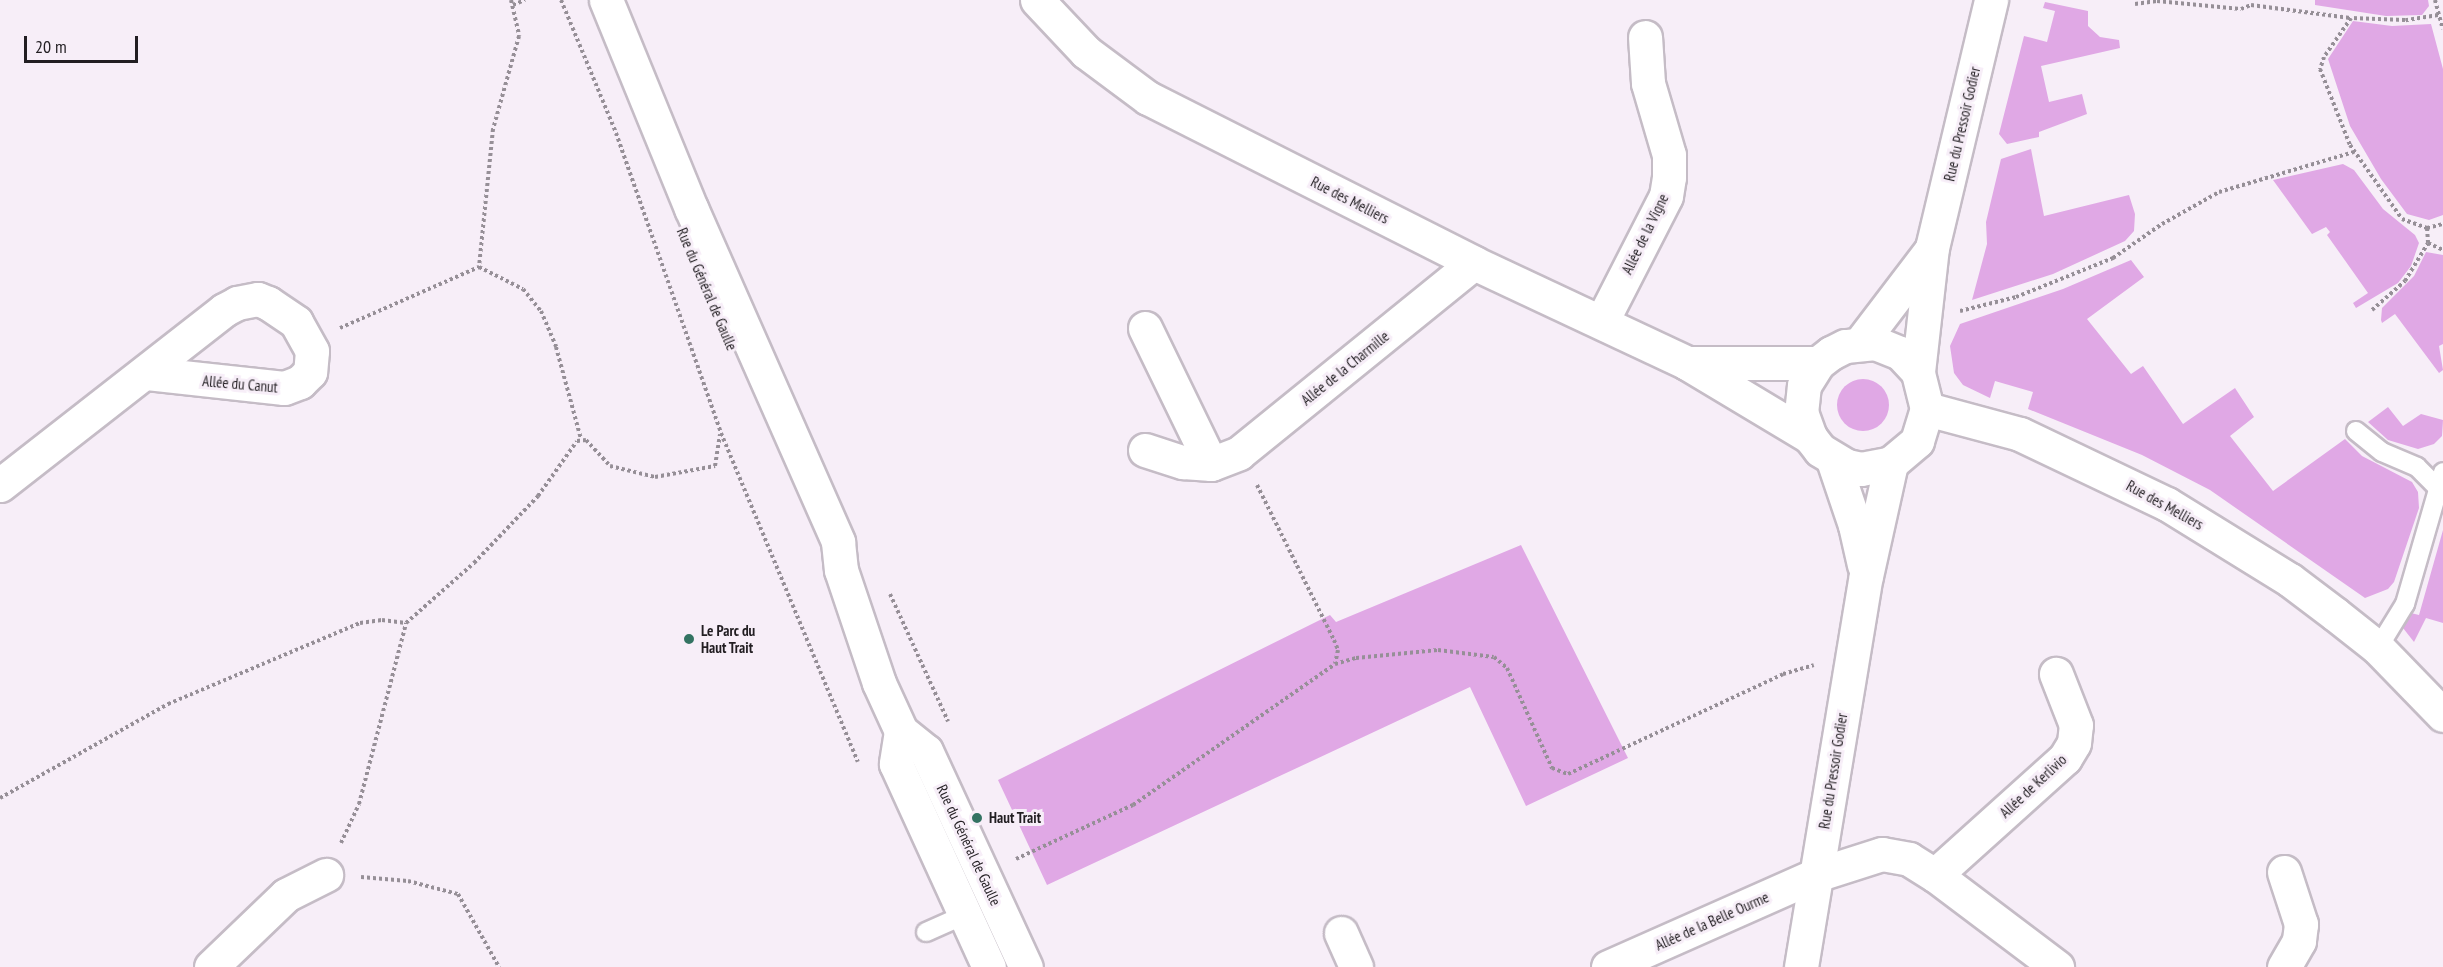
<!DOCTYPE html>
<meta charset="utf-8">
<style>
body{margin:0}
#map{position:relative;width:2443px;height:967px;overflow:hidden;background:#f7eef8;font-family:"PT Sans Narrow",sans-serif}
div>[style]{position:absolute}
.green>*{inset:0;background:#e0a8e5}
.round{border-radius:50%}
.path>*{height:4px;margin-top:-2px;transform-origin:0;background:repeating-linear-gradient(90deg,#968f97 0 3px,transparent 0 6px)}
.roads{filter:drop-shadow(2px 0 #c5bcc6) drop-shadow(-2px 0 #c5bcc6) drop-shadow(0 2px #c5bcc6) drop-shadow(0 -2px #c5bcc6)}
.lane>*{height:18px;margin:-9px;padding:0 9px;transform-origin:9px;border-radius:9px;background:#fff}
.street>*{height:33px;margin:-16.5px;padding:0 16.5px;transform-origin:16.5px;border-radius:16.5px;background:#fff}
.secondary>*{height:33px;margin:-16.5px;padding:0 16.5px;transform-origin:16.5px;border-radius:16.5px;background:#fff}
.dots>*{width:16px;height:16px;translate:-50% -50%;box-sizing:border-box;border:3px solid #f7eef8;border-radius:50%}
span{translate:-50% -50%;white-space:nowrap;text-align:center;line-height:1.15;-webkit-text-stroke:6px #f7eef8;paint-order:stroke}
.street-label{font-size:15px;color:#221e22}
.poi-label{font-size:15px;color:#221e22;font-weight:700}
.left{translate:0 -50%;text-align:left}
.scale{position:absolute;left:24px;top:36px;width:114px;height:27px;box-sizing:border-box;border:3px solid #221e22;border-top:0;padding-left:8px;font-size:18px;line-height:21px;white-space:nowrap;color:#221e22;-webkit-text-stroke:4px #f7eef8;paint-order:stroke}
</style>
<div id="map">
<div class="green">
<div style="clip-path:polygon(2315px 0,2428px 0,2429px 6px,2422px 15px,2386px 16px,2315px 5px)"></div>
<div style="clip-path:polygon(2045px 2px,2088px 11px,2088px 26px,2100px 37px,2119px 40px,2120px 48px,2041px 66px,2049px 102px,2082px 94px,2087px 114px,2039px 132px,2039px 137px,2007px 144px,1999px 134px,2024px 36px,2047px 42px,2055px 11px,2043px 8px)"></div>
<div style="clip-path:polygon(2353px 21px,2392px 26px,2431px 24px,2443px 69px,2443px 215px,2429px 220px,2407px 214px,2381px 179px,2350px 126px,2328px 59px)"></div>
<div style="clip-path:polygon(2031px 149px,2044px 216px,2129px 195px,2135px 214px,2134px 231px,2125px 241px,2053px 274px,1972px 300px,1987px 244px,1986px 222px,2001px 159px)"></div>
<div style="clip-path:polygon(2343px 164px,2354px 170px,2383px 209px,2415px 235px,2419px 243px,2411px 266px,2398px 283px,2356px 308px,2353px 303px,2368px 293px,2327px 235px,2330px 232px,2326px 227px,2312px 234px,2273px 180px)"></div>
<div style="clip-path:polygon(2426px 252px,2443px 255px,2443px 344px,2439px 346px,2443px 370px,2439px 373px,2395px 314px,2382px 323px,2381px 320px,2382px 308px,2414px 276px)"></div>
<div style="clip-path:polygon(2131px 260px,2144px 277px,2087px 319px,2131px 374px,2143px 366px,2183px 424px,2235px 388px,2254px 417px,2230px 436px,2273px 491px,2345px 439px,2362px 456px,2412px 482px,2418px 492px,2419px 508px,2394px 582px,2388px 589px,2365px 598px,2210px 490px,2142px 455px,2028px 409px,2033px 392px,1995px 381px,1990px 398px,1963px 385px,1954px 373px,1950px 346px,1960px 324px,2063px 289px)"></div>
<div class="round" style="left:1837px;top:379px;width:52px;height:52px"></div>
<div style="clip-path:polygon(2388px 407px,2403px 426px,2421px 414px,2443px 420px,2442px 436px,2434px 444px,2418px 449px,2388px 440px,2368px 422px)"></div>
<div style="clip-path:polygon(2443px 530px,2443px 623px,2426px 618px,2414px 642px,2403px 628px,2407px 612px,2419px 615px)"></div>
<div style="clip-path:polygon(1521px 545px,1628px 758px,1526px 806px,1470px 687px,1047px 885px,998px 780px,1330px 615px,1336px 622px)"></div>
</div>
<div class="path">
<div style="left:511px;top:0;width:37px;rotate:77deg"></div>
<div style="left:519px;top:36px;width:97px;rotate:105.6deg"></div>
<div style="left:493px;top:129px;width:139px;rotate:95.8deg"></div>
<div style="left:479px;top:267px;width:49px;rotate:26.6deg"></div>
<div style="left:523px;top:289px;width:28px;rotate:51deg"></div>
<div style="left:541px;top:311px;width:39px;rotate:67deg"></div>
<div style="left:556px;top:347px;width:95px;rotate:74.8deg"></div>
<div style="left:561px;top:0;width:144px;rotate:67.5deg"></div>
<div style="left:616px;top:133px;width:318px;rotate:70.7deg"></div>
<div style="left:721px;top:433px;width:356px;rotate:67.4deg"></div>
<div style="left:2435px;top:0;width:30px;rotate:75deg"></div>
<div style="left:2135px;top:4px;width:22px;rotate:-8deg"></div>
<div style="left:2157px;top:1px;width:84px;rotate:5.4deg"></div>
<div style="left:2241px;top:9px;width:11px;rotate:-22deg"></div>
<div style="left:2251px;top:5px;width:100px;rotate:7.5deg"></div>
<div style="left:513px;top:5px;width:13px;rotate:-23deg"></div>
<div style="left:2438px;top:15px;width:33px;rotate:171deg"></div>
<div style="left:2405px;top:20px;width:54px;rotate:-177.9deg"></div>
<div style="left:2351px;top:18px;width:47px;rotate:124.7deg"></div>
<div style="left:2324px;top:57px;width:13px;rotate:108deg"></div>
<div style="left:2320px;top:69px;width:82px;rotate:68.5deg"></div>
<div style="left:2350px;top:145px;width:90px;rotate:54.9deg"></div>
<div style="left:2402px;top:219px;width:27px;rotate:20deg"></div>
<div style="left:2427px;top:228px;width:16px;rotate:-14deg"></div>
<div style="left:2427px;top:228px;width:15px;rotate:86deg"></div>
<div style="left:2428px;top:243px;width:17px;rotate:25deg"></div>
<div style="left:2372px;top:310px;width:44px;rotate:-41.3deg"></div>
<div style="left:2405px;top:281px;width:44px;rotate:-58.8deg"></div>
<div style="left:1960px;top:311px;width:58px;rotate:-14deg"></div>
<div style="left:2016px;top:297px;width:105px;rotate:-21.9deg"></div>
<div style="left:2113px;top:258px;width:60px;rotate:-34.8deg"></div>
<div style="left:2162px;top:224px;width:65px;rotate:-29.3deg"></div>
<div style="left:2219px;top:192px;width:141px;rotate:-16.5deg"></div>
<div style="left:340px;top:328px;width:152px;rotate:-23.7deg"></div>
<div style="left:1257px;top:485px;width:173px;rotate:63.6deg"></div>
<div style="left:1334px;top:640px;width:11px;rotate:68deg"></div>
<div style="left:1338px;top:650px;width:14px;rotate:102deg"></div>
<div style="left:890px;top:594px;width:140px;rotate:65.5deg"></div>
<div style="left:0;top:798px;width:193px;rotate:-29.2deg"></div>
<div style="left:168px;top:704px;width:208px;rotate:-22.9deg"></div>
<div style="left:360px;top:623px;width:22px;rotate:-8deg"></div>
<div style="left:382px;top:620px;width:24px;rotate:7deg"></div>
<div style="left:406px;top:623px;width:91px;rotate:-41.4deg"></div>
<div style="left:474px;top:563px;width:93px;rotate:-46.3deg"></div>
<div style="left:538px;top:496px;width:67px;rotate:-54.7deg"></div>
<div style="left:577px;top:441px;width:9px;rotate:-6deg"></div>
<div style="left:586px;top:440px;width:35px;rotate:47deg"></div>
<div style="left:610px;top:466px;width:46px;rotate:13.7deg"></div>
<div style="left:655px;top:477px;width:61px;rotate:-10.4deg"></div>
<div style="left:715px;top:466px;width:32px;rotate:-81deg"></div>
<div style="left:341px;top:843px;width:43px;rotate:-65.2deg"></div>
<div style="left:359px;top:804px;width:187px;rotate:-75.4deg"></div>
<div style="left:1016px;top:859px;width:129px;rotate:-24.8deg"></div>
<div style="left:1133px;top:805px;width:246px;rotate:-34.9deg"></div>
<div style="left:1335px;top:664px;width:22px;rotate:-16deg"></div>
<div style="left:1356px;top:658px;width:82px;rotate:-5.6deg"></div>
<div style="left:1438px;top:650px;width:56px;rotate:7.1deg"></div>
<div style="left:1494px;top:657px;width:17px;rotate:40deg"></div>
<div style="left:1507px;top:668px;width:110px;rotate:65.8deg"></div>
<div style="left:1552px;top:768px;width:17px;rotate:21deg"></div>
<div style="left:1568px;top:774px;width:237px;rotate:-24.9deg"></div>
<div style="left:1783px;top:674px;width:32px;rotate:-16deg"></div>
<div style="left:361px;top:877px;width:47px;rotate:4.9deg"></div>
<div style="left:408px;top:881px;width:52px;rotate:14.6deg"></div>
<div style="left:458px;top:894px;width:84px;rotate:60.7deg"></div>
</div>
<div class="roads">
<div class="lane">
<div style="left:2356px;top:431px;width:33px;rotate:39deg"></div>
<div style="left:2382px;top:452px;width:38px;rotate:23deg"></div>
<div style="left:2417px;top:467px;width:33px;rotate:45deg"></div>
<div style="left:2378px;top:648px;width:52px;rotate:-58.5deg"></div>
<div style="left:2405px;top:604px;width:137px;rotate:-73.9deg"></div>
<div style="left:926px;top:932px;width:49px;rotate:-24deg"></div>
</div>
<div class="street">
<div style="left:1037px;top:0;width:71px;rotate:46.7deg"></div>
<div style="left:1086px;top:52px;width:77px;rotate:36.6deg"></div>
<div style="left:1148px;top:98px;width:365px;rotate:26.8deg"></div>
<div style="left:1474px;top:263px;width:235px;rotate:25.1deg"></div>
<div style="left:1687px;top:363px;width:144px;rotate:31deg"></div>
<div style="left:1810px;top:437px;width:16px;rotate:52deg"></div>
<div style="left:1820px;top:450px;width:31px;rotate:31deg"></div>
<div style="left:1847px;top:466px;width:14px;rotate:12deg"></div>
<div style="left:1861px;top:469px;width:31px;rotate:-11deg"></div>
<div style="left:1891px;top:463px;width:34px;rotate:-40deg"></div>
<div style="left:1917px;top:441px;width:34px;rotate:-73deg"></div>
<div style="left:1927px;top:409px;width:38px;rotate:-104deg"></div>
<div style="left:1918px;top:372px;width:26px;rotate:-133deg"></div>
<div style="left:1900px;top:353px;width:27px;rotate:-158deg"></div>
<div style="left:1875px;top:343px;width:30px;rotate:174deg"></div>
<div style="left:1845px;top:346px;width:16px;rotate:153deg"></div>
<div style="left:1831px;top:353px;width:16px;rotate:142deg"></div>
<div style="left:1818px;top:363px;width:26px;rotate:122deg"></div>
<div style="left:1804px;top:385px;width:27px;rotate:96deg"></div>
<div style="left:1801px;top:412px;width:27px;rotate:70deg"></div>
<div style="left:1602px;top:321px;width:140px;rotate:-62.9deg"></div>
<div style="left:1666px;top:196px;width:19px;rotate:-81deg"></div>
<div style="left:1669px;top:177px;width:22px;rotate:-90deg"></div>
<div style="left:1669px;top:155px;width:75px;rotate:-106.3deg"></div>
<div style="left:1648px;top:83px;width:46px;rotate:-93.7deg"></div>
<div style="left:1145px;top:328px;width:151px;rotate:64.1deg"></div>
<div style="left:1861px;top:342px;width:116px;rotate:-52.7deg"></div>
<div style="left:1687px;top:363px;width:131px"></div>
<div style="left:1918px;top:372px;width:125px;rotate:-83.6deg"></div>
<div style="left:1932px;top:248px;width:255px;rotate:-76.6deg"></div>
<div style="left:1927px;top:409px;width:96px;rotate:15deg"></div>
<div style="left:2020px;top:434px;width:163px;rotate:25.5deg"></div>
<div style="left:2167px;top:504px;width:145px;rotate:31.7deg"></div>
<div style="left:2290px;top:580px;width:56px;rotate:37.1deg"></div>
<div style="left:2335px;top:614px;width:55px;rotate:38.3deg"></div>
<div style="left:2378px;top:648px;width:93px;rotate:45.9deg"></div>
<div style="left:1145px;top:450px;width:40px;rotate:18deg"></div>
<div style="left:1183px;top:462px;width:28px;rotate:4deg"></div>
<div style="left:1211px;top:464px;width:30px;rotate:-21deg"></div>
<div style="left:1239px;top:453px;width:302px;rotate:-39deg"></div>
<div style="left:1833px;top:460px;width:69px;rotate:71.3deg"></div>
<div style="left:1855px;top:525px;width:41px;rotate:77.3deg"></div>
<div style="left:0;top:485px;width:284px;rotate:-38deg"></div>
<div style="left:224px;top:310px;width:15px;rotate:-28deg"></div>
<div style="left:237px;top:303px;width:21px;rotate:-11deg"></div>
<div style="left:258px;top:299px;width:11px;rotate:22deg"></div>
<div style="left:268px;top:303px;width:34px;rotate:34deg"></div>
<div style="left:296px;top:322px;width:33px;rotate:61deg"></div>
<div style="left:312px;top:351px;width:21px;rotate:95deg"></div>
<div style="left:310px;top:372px;width:14px;rotate:135deg"></div>
<div style="left:300px;top:382px;width:17px;rotate:159deg"></div>
<div style="left:284px;top:388px;width:140px;rotate:-173.8deg"></div>
<div style="left:2284px;top:872px;width:55px;rotate:71.9deg"></div>
<div style="left:2301px;top:924px;width:17px;rotate:97deg"></div>
<div style="left:2299px;top:941px;width:30px;rotate:120deg"></div>
<div style="left:1935px;top:875px;width:175px;rotate:-42deg"></div>
<div style="left:2065px;top:758px;width:17px;rotate:-59deg"></div>
<div style="left:2074px;top:743px;width:18px;rotate:-84deg"></div>
<div style="left:2076px;top:725px;width:55px;rotate:-111.4deg"></div>
<div style="left:1341px;top:933px;width:37px;rotate:66deg"></div>
<div style="left:211px;top:967px;width:104px;rotate:-43.8deg"></div>
<div style="left:286px;top:895px;width:45px;rotate:-26.6deg"></div>
<div style="left:1608px;top:967px;width:227px;rotate:-23.9deg"></div>
<div style="left:1816px;top:875px;width:69px;rotate:-17.7deg"></div>
<div style="left:1882px;top:854px;width:27px;rotate:10deg"></div>
<div style="left:1909px;top:859px;width:31px;rotate:32deg"></div>
<div style="left:1935px;top:875px;width:153px;rotate:37deg"></div>
<div style="left:1801px;top:967px;width:396px;rotate:-80.6deg"></div>
<div style="left:1866px;top:576px;width:116px;rotate:-77.5deg"></div>
</div>
<div class="secondary">
<div style="left:606px;top:0;width:225px;rotate:67.8deg"></div>
<div style="left:691px;top:208px;width:365px;rotate:66.2deg"></div>
<div style="left:838px;top:542px;width:28px;rotate:84deg"></div>
<div style="left:841px;top:570px;width:119px;rotate:71.4deg"></div>
<div style="left:879px;top:683px;width:53px;rotate:65.4deg"></div>
<div style="left:901px;top:731px;width:32px;rotate:39deg"></div>
<div style="left:926px;top:751px;width:238px;rotate:65.2deg"></div>
<div style="left:901px;top:731px;width:33px;rotate:99deg"></div>
<div style="left:896px;top:764px;width:223px;rotate:65.4deg"></div>
</div>
</div>
<div class="dots">
<div style="left:689px;top:639px;background:#337362"></div>
<div style="left:977px;top:818px;background:#337362"></div>
</div>
<div class="street-label">
<span style="left:1962px;top:124px;rotate:-77deg">Rue du Pressoir Godier</span>
<span style="left:1350px;top:200px;rotate:27deg">Rue des Melliers</span>
<span style="left:1645px;top:234px;rotate:-64deg">Allée de la Vigne</span>
<span style="left:707px;top:289px;rotate:67deg">Rue du Général de Gaulle</span>
<span style="left:1345px;top:368px;rotate:-39deg">Allée de la Charmille</span>
<span style="left:240px;top:384px;rotate:5deg">Allée du Canut</span>
<span style="left:2165px;top:505px;rotate:29deg">Rue des Melliers</span>
<span style="left:1833px;top:771px;rotate:-81deg">Rue du Pressoir Godier</span>
<span style="left:2033px;top:786px;rotate:-43deg">Allée de Kerlivio</span>
<span style="left:969px;top:845px;rotate:65deg">Rue du Général de Gaulle</span>
<span style="left:1712px;top:921px;rotate:-24deg">Allée de la Belle Ourme</span>
</div>
<div class="poi-label">
<span class="left" style="left:701px;top:639px">Le Parc du<br>Haut Trait</span>
<span class="left" style="left:989px;top:818px">Haut Trait</span>
</div>
<div class="scale">20 m</div>
</div>
